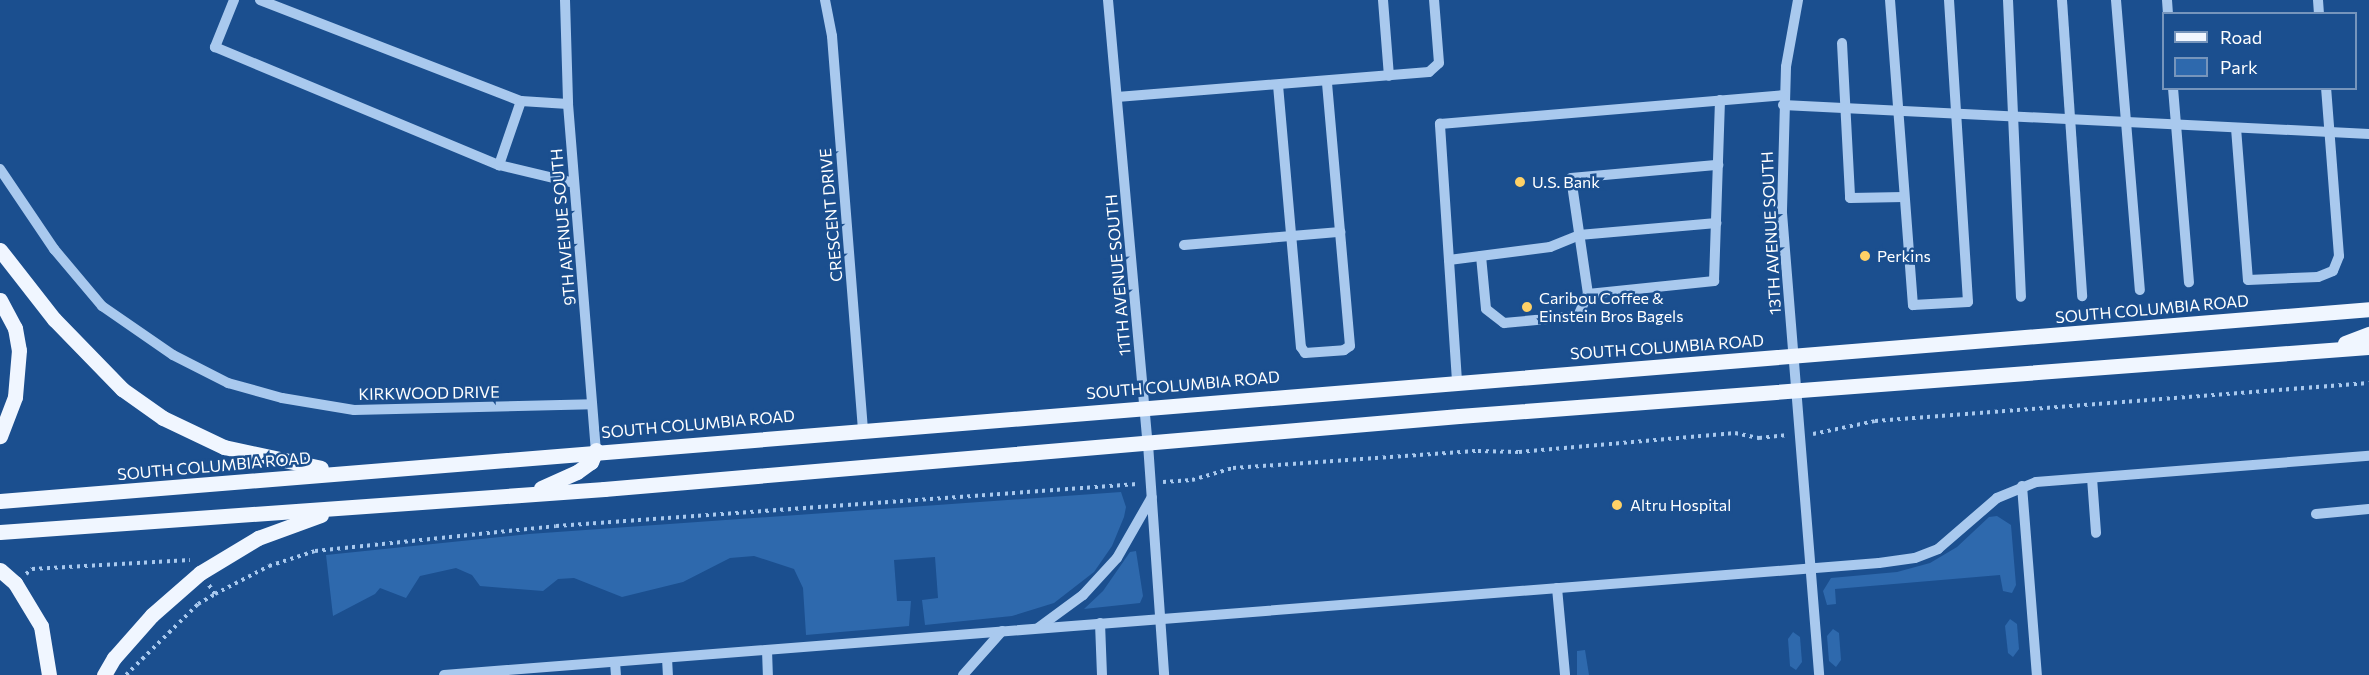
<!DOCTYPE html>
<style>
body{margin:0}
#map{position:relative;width:2369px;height:675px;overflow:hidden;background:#1b4f8f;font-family:Commissioner,sans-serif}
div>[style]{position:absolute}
.green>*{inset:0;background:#2e69ad}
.path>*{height:4px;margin-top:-2px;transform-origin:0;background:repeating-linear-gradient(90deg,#a9c9ee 0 3px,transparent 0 7.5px)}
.minor>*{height:10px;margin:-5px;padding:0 5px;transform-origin:5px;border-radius:5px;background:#a9c9ee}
.major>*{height:15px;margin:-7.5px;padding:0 7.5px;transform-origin:7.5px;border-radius:7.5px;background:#f0f6ff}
.dots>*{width:16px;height:16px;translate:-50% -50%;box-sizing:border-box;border:3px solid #1b4f8f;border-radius:50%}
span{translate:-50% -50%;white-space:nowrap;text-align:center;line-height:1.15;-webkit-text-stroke:5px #1b4f8f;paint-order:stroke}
.poi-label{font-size:16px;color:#fff}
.left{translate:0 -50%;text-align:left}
.street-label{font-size:16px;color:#fff}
.legend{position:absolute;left:2162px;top:12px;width:195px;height:78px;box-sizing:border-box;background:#1b4f8f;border:2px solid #7695bc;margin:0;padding:8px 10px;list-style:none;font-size:18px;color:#fff}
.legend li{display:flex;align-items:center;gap:12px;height:30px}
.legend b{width:30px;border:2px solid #7695bc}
</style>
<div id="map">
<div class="green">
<div style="clip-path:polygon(1121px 492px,1126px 507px,1124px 517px,1112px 546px,1094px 572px,1054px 603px,1012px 616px,925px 625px,922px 600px,938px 598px,935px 557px,894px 560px,897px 601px,911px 601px,909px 626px,806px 635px,803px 588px,794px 569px,754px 556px,730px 558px,683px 582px,622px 597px,574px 578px,558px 579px,543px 591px,480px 586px,472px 575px,456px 568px,420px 576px,406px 598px,380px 588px,375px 594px,333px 616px,326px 555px,529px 534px)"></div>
<div style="clip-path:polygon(1997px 516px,2011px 525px,2016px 585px,2012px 593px,2003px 591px,2000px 575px,1835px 589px,1836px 604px,1827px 605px,1823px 591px,1831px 578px,1897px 572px,1930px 563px,1957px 547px,1989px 517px)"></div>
<div style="clip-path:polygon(1136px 551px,1143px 596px,1140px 603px,1084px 609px,1103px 591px,1130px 552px)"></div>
<div style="clip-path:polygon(2010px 619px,2017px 624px,2019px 649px,2013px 657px,2008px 653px,2005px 626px)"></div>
<div style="clip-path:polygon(1833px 629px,1839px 633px,1841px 660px,1836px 667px,1829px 661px,1827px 636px)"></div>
<div style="clip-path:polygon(1793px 632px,1800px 637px,1802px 662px,1796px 670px,1790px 666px,1788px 639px)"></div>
<div style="clip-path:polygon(1585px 650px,1589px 675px,1577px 675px,1577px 651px)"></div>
</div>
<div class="path">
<div style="left:1813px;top:434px;width:63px;rotate:-11.8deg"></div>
<div style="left:1875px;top:421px;width:495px;rotate:-4.4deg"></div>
<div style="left:1163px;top:482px;width:29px;rotate:-4deg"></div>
<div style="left:1192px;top:480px;width:43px;rotate:-16.3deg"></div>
<div style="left:1233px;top:468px;width:246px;rotate:-4deg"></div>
<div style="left:1478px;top:451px;width:41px;rotate:1.4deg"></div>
<div style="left:1519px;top:452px;width:217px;rotate:-5deg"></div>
<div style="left:1735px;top:433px;width:25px;rotate:12deg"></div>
<div style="left:1759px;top:438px;width:29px;rotate:-6deg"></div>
<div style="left:26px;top:574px;width:8px;rotate:-40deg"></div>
<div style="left:32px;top:569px;width:158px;rotate:-3.3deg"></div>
<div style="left:215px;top:594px;width:61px;rotate:-27.4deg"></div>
<div style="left:269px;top:566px;width:48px;rotate:-18.1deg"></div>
<div style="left:315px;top:551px;width:242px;rotate:-5.9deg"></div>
<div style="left:556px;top:526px;width:583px;rotate:-4.13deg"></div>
<div style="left:126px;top:675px;width:101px;rotate:-44.6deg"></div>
<div style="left:198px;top:604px;width:20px;rotate:-30deg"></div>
<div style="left:215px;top:594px;width:11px;rotate:-124deg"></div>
</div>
<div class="minor">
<div style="left:234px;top:0;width:51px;rotate:112deg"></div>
<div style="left:215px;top:47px;width:308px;rotate:22.6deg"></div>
<div style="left:499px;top:165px;width:77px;rotate:13.5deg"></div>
<div style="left:260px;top:0;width:280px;rotate:21.2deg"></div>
<div style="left:521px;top:101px;width:68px;rotate:109deg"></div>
<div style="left:565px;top:0;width:104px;rotate:88.3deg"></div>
<div style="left:568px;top:104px;width:347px;rotate:85.4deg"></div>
<div style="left:825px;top:0;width:37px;rotate:79deg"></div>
<div style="left:832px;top:36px;width:393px;rotate:85.5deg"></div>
<div style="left:1108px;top:0;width:446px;rotate:84.9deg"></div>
<div style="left:1148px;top:444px;width:232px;rotate:86deg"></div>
<div style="left:1383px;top:0;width:76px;rotate:85.5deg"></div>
<div style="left:1798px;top:0;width:68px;rotate:100.2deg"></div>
<div style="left:1786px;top:67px;width:146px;rotate:91.6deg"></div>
<div style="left:1782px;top:213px;width:463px;rotate:85.4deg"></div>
<div style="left:1890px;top:0;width:306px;rotate:85.7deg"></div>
<div style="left:1913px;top:305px;width:55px;rotate:-3.1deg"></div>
<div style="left:1968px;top:302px;width:303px;rotate:-93.6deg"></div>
<div style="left:2008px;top:0;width:297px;rotate:87.5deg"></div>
<div style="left:2062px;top:0;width:297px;rotate:86.1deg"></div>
<div style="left:2116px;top:0;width:291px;rotate:85.3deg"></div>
<div style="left:2167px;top:0;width:14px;rotate:86deg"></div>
<div style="left:2318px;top:0;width:14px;rotate:86deg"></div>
<div style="left:1842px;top:43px;width:155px;rotate:87deg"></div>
<div style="left:1850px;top:198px;width:54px;rotate:-1.1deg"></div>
<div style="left:1278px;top:85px;width:263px;rotate:85deg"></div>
<div style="left:1301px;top:347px;width:7px;rotate:56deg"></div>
<div style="left:1305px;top:353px;width:39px;rotate:-4deg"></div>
<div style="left:1344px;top:350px;width:7px;rotate:-34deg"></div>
<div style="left:1350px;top:346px;width:266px;rotate:-95deg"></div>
<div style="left:2173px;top:88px;width:195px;rotate:85.3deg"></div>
<div style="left:1117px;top:97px;width:313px;rotate:-4.6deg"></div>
<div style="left:1429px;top:72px;width:13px;rotate:-42deg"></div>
<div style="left:1439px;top:63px;width:63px;rotate:-94.5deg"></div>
<div style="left:521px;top:101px;width:47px;rotate:3.7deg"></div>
<div style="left:1783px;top:105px;width:587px;rotate:2.83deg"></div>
<div style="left:2236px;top:128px;width:152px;rotate:85.5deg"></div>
<div style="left:2248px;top:280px;width:70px;rotate:-2.5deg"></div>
<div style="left:2318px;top:277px;width:16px;rotate:-22deg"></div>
<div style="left:2333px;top:271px;width:16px;rotate:-68deg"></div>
<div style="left:2339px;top:256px;width:169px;rotate:-94.4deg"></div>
<div style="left:0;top:169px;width:97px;rotate:56deg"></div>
<div style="left:54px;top:249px;width:75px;rotate:49.9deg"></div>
<div style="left:102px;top:306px;width:86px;rotate:34.6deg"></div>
<div style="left:173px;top:355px;width:62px;rotate:27deg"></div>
<div style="left:228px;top:383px;width:56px;rotate:15.5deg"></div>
<div style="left:282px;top:398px;width:73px;rotate:9.5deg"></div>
<div style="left:354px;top:410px;width:238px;rotate:-1.4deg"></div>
<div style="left:1184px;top:245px;width:157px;rotate:-4.8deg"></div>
<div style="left:1481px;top:256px;width:53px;rotate:84.6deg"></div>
<div style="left:1486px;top:309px;width:23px;rotate:38deg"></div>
<div style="left:1504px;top:323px;width:74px;rotate:-5.4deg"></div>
<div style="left:1578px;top:316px;width:24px;rotate:-66deg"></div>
<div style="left:1588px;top:294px;width:127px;rotate:-5.9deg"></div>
<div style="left:1714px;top:281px;width:181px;rotate:-88.1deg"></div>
<div style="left:1449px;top:260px;width:102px;rotate:-7.3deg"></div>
<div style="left:1550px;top:247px;width:31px;rotate:-22deg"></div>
<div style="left:1579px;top:235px;width:138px;rotate:-5deg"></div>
<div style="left:1588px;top:294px;width:117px;rotate:-98.3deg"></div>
<div style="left:1571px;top:178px;width:148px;rotate:-5.1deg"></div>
<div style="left:1457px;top:381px;width:258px;rotate:-93.8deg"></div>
<div style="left:1440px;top:124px;width:345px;rotate:-4.8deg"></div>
<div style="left:2092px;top:478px;width:55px;rotate:85.8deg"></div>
<div style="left:2022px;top:486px;width:190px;rotate:85.5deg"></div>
<div style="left:2316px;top:514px;width:53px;rotate:-5.4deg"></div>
<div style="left:1557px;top:588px;width:87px;rotate:84.7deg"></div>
<div style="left:1100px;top:623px;width:52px;rotate:87.8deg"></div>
<div style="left:1038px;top:628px;width:56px;rotate:-36.3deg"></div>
<div style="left:1083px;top:595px;width:50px;rotate:-47.4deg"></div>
<div style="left:1117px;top:558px;width:70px;rotate:-60.2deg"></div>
<div style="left:767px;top:650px;width:25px;rotate:88deg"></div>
<div style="left:667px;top:658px;width:17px;rotate:87deg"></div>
<div style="left:615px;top:662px;width:13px;rotate:86deg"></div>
<div style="left:444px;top:675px;width:1439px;rotate:-4.46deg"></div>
<div style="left:1879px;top:563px;width:36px;rotate:-8deg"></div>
<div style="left:1915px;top:558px;width:25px;rotate:-21deg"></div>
<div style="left:1938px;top:549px;width:78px;rotate:-40.8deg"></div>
<div style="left:1997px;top:498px;width:42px;rotate:-22.3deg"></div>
<div style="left:2036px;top:482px;width:334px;rotate:-4.5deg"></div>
<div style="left:963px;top:675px;width:59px;rotate:-48.4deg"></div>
</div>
<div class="major">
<div style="left:0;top:250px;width:88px;rotate:52deg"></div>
<div style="left:54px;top:319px;width:98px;rotate:45.8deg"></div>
<div style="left:122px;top:389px;width:50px;rotate:35.3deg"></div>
<div style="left:163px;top:418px;width:68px;rotate:25.4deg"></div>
<div style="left:224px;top:447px;width:99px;rotate:12.2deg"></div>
<div style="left:0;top:300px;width:32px;rotate:62deg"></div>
<div style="left:15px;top:328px;width:22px;rotate:80deg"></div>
<div style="left:19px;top:350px;width:47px;rotate:94.9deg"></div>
<div style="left:15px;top:397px;width:42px;rotate:111deg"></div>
<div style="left:2345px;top:343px;width:26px;rotate:-21deg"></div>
<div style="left:541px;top:488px;width:39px;rotate:-24deg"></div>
<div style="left:577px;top:472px;width:17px;rotate:-36deg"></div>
<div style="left:591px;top:462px;width:13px;rotate:-67deg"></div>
<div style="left:0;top:501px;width:2377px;rotate:-4.63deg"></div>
<div style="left:0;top:532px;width:606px;rotate:-4.07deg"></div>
<div style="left:604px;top:489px;width:858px;rotate:-4.88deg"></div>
<div style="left:1459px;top:416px;width:913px;rotate:-4.34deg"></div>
<div style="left:0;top:570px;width:20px;rotate:41deg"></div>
<div style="left:15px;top:583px;width:50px;rotate:58.8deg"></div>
<div style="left:41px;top:626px;width:50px;rotate:80.7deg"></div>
<div style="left:104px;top:675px;width:20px;rotate:-60deg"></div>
<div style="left:114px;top:658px;width:57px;rotate:-48.5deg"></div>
<div style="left:152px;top:615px;width:64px;rotate:-41.2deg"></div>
<div style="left:200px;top:573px;width:68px;rotate:-31.1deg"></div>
<div style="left:258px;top:538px;width:67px;rotate:-20.1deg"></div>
</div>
<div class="dots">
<div style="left:1520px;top:182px;background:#ffd166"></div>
<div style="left:1865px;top:256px;background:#ffd166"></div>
<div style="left:1527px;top:307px;background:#ffd166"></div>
<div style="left:1617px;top:505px;background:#ffd166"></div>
</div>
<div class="poi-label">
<span class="left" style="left:1532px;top:182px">U.S. Bank</span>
<span class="left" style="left:1877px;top:256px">Perkins</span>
<span class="left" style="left:1539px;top:307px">Caribou Coffee &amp;<br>Einstein Bros Bagels</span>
<span class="left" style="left:1630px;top:505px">Altru Hospital</span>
</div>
<div class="street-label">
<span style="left:831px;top:215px;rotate:-95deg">CRESCENT DRIVE</span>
<span style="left:563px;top:227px;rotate:-95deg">9TH AVENUE SOUTH</span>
<span style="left:1771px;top:233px;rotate:-93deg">13TH AVENUE SOUTH</span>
<span style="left:1118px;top:275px;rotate:-95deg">11TH AVENUE SOUTH</span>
<span style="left:2152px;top:309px;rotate:-5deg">SOUTH COLUMBIA ROAD</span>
<span style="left:1667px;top:347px;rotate:-4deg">SOUTH COLUMBIA ROAD</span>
<span style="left:1183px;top:385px;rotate:-5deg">SOUTH COLUMBIA ROAD</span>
<span style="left:429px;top:393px;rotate:-1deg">KIRKWOOD DRIVE</span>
<span style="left:698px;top:424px;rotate:-5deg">SOUTH COLUMBIA ROAD</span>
<span style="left:214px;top:466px;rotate:-5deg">SOUTH COLUMBIA ROAD</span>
</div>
<ul class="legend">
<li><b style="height:8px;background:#f0f6ff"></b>Road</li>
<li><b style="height:16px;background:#2e69ad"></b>Park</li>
</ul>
</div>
